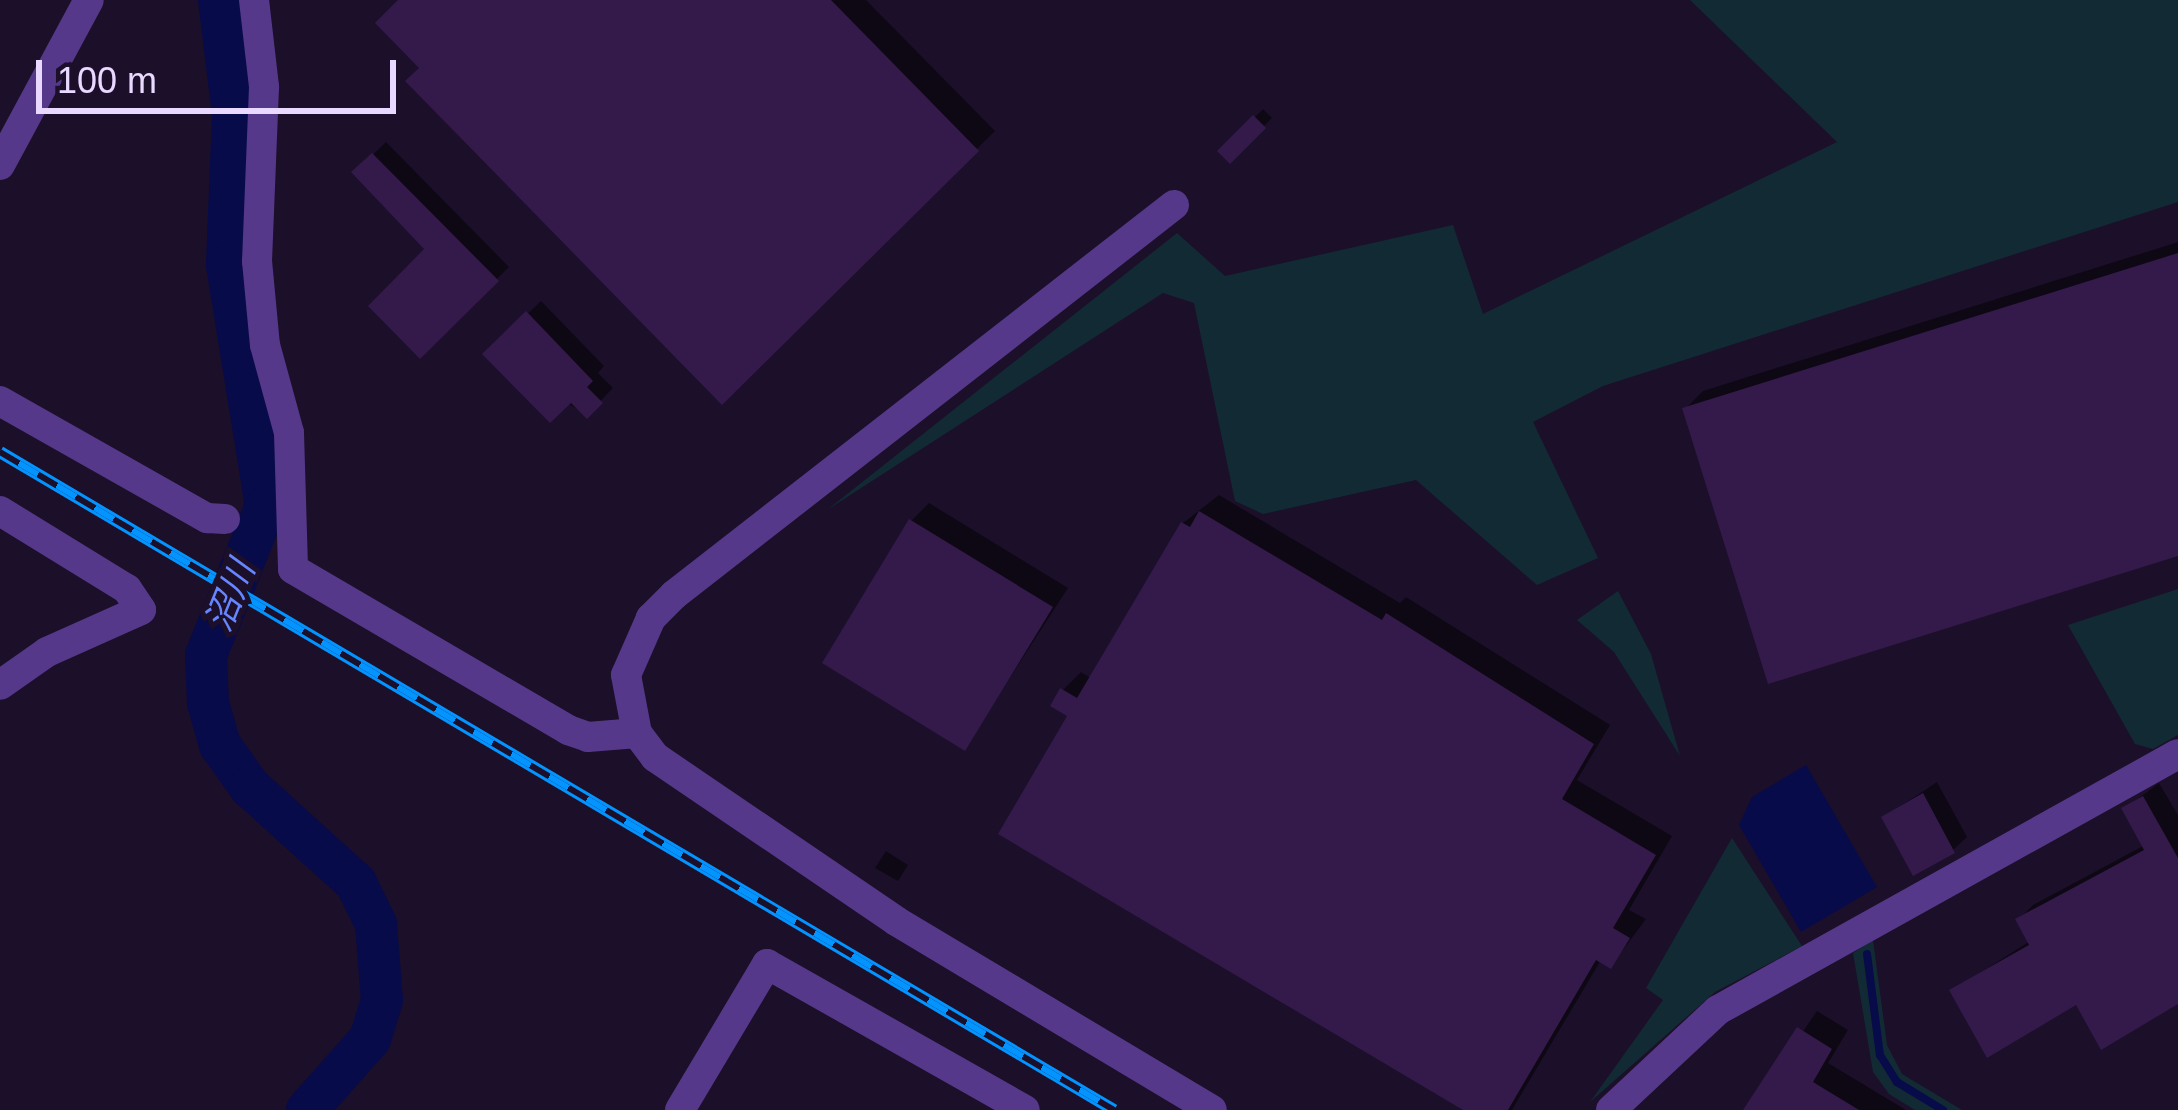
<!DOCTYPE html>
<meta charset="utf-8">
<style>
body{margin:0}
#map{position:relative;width:2178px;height:1110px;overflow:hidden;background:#1c0f29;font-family:Helvetica,"Noto Sans JP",sans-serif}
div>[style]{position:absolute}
.green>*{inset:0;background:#122a34}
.water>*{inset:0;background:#080b49}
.shadow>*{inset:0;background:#0007}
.stream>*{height:8px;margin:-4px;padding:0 4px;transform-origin:4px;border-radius:4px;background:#080b49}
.river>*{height:42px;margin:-21px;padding:0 21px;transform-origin:21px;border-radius:21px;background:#080b49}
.building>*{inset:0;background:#341a4b}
.minor>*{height:30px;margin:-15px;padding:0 15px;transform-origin:15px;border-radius:15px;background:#56388a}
.rail>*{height:12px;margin-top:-6px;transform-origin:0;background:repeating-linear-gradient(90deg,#1c0f29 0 22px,#0494ff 0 44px);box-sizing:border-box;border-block:3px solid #0494ff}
span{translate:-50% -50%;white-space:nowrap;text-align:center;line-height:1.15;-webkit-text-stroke:10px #1c0f29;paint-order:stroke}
.water-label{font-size:36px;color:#6686ff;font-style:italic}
.scale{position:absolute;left:36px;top:60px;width:360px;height:54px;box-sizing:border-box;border:6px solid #e9d8ff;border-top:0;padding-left:15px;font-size:36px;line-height:42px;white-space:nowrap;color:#e9d8ff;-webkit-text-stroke:9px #1c0f29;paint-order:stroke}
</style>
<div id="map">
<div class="green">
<div style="clip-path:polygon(1690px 0,2178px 0,2178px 202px,1603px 386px,1533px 422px,1598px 558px,1537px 585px,1416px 480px,1263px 514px,1235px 501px,1194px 303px,1163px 293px,827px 510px,1177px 233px,1225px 276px,1453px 225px,1483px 314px,1837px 142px)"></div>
<div style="clip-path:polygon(2178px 589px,2178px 735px,2153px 749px,2135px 744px,2068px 625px)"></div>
<div style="clip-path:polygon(1618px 591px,1651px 654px,1680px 756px,1614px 652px,1577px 620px)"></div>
<div style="clip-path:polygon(1732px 838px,1802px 946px,1715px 992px,1590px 1102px,1663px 1000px,1646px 988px)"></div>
<div style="clip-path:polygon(1873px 940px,1887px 1045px,1902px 1074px,1962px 1110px,1915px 1110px,1889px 1094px,1873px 1072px,1853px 953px)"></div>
</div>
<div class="water">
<div style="clip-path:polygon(1806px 765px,1877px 887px,1801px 932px,1739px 825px,1752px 797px)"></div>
</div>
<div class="shadow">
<div style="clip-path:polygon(402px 0,866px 0,995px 131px,722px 401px,423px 68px)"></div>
<div style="clip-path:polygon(1263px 109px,1272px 118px,1230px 160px,1221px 151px)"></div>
<div style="clip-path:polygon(386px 142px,509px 267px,420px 355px,429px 249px,355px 172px)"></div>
<div style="clip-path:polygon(2178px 242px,2178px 553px,1685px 409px,1703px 391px)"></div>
<div style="clip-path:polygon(541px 301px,604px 366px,598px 373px,613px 388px,587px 415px,486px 354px)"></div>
<div style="clip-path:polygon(1219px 495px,1400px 603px,1406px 597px,1610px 725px,1577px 780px,1672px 836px,1629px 910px,1646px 919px,1611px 966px,1601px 960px,1512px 1110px,1469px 1110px,1071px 715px,1063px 690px,1081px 672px,1092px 679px,1183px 523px)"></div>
<div style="clip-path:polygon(929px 503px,1068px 588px,965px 747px,911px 521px)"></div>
<div style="clip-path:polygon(1937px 782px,1967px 837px,1953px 850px,1884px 817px)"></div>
<div style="clip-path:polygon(2159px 783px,2178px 815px,2178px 1001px,1953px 990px,2030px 941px,2018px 920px,2033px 905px,2145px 845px,2124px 809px)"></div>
<div style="clip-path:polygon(886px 851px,908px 865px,898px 881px,875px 868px)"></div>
<div style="clip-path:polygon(1817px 1011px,1848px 1030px,1828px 1063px,1906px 1110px,1749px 1110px)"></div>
</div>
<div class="stream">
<div style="left:1867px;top:954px;width:102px;rotate:82.7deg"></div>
<div style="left:1880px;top:1055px;width:32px;rotate:58deg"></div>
<div style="left:1897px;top:1082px;width:54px;rotate:31.3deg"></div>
</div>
<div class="river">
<div style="left:219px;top:0;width:115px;rotate:83deg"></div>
<div style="left:233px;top:114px;width:151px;rotate:92.3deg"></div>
<div style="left:227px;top:265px;width:244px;rotate:80.8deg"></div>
<div style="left:266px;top:506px;width:161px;rotate:111.9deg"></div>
<div style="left:206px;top:655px;width:48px;rotate:87.6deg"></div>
<div style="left:208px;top:703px;width:44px;rotate:74.1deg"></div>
<div style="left:220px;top:745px;width:52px;rotate:54.5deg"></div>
<div style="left:250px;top:787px;width:143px;rotate:42.2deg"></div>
<div style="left:356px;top:883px;width:46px;rotate:64deg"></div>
<div style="left:376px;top:924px;width:76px;rotate:85.5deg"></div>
<div style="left:382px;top:1000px;width:41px;rotate:107.1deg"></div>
<div style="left:370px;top:1039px;width:95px;rotate:131.6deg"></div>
</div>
<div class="building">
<div style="clip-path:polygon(398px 0,831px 0,979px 151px,722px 405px,405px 81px,419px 68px,375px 23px)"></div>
<div style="clip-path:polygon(1253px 115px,1266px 128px,1230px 164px,1217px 151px)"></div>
<div style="clip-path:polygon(372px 153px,499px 281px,420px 359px,368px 306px,424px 249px,351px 172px)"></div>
<div style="clip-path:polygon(2178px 253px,2178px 556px,1768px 684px,1682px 408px)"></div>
<div style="clip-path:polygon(526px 311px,593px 381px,587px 387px,603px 403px,587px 419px,571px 403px,550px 423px,482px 354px)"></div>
<div style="clip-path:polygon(1199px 511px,1382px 620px,1386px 613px,1594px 744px,1562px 799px,1656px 855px,1613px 928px,1630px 938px,1611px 969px,1596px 960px,1508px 1110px,1463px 1110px,998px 834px,1067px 716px,1050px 706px,1060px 688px,1077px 698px,1181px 522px,1190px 527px)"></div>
<div style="clip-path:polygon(909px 519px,1053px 607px,965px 751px,822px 663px)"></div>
<div style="clip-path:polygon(1923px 793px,1955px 853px,1913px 876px,1881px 817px)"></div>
<div style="clip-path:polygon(2143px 796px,2178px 858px,2178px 1004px,2101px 1050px,2076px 1005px,1987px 1058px,1949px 990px,2029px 945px,2015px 919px,2144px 850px,2121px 808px)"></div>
<div style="clip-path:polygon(1797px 1027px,1832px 1049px,1813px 1082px,1859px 1110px,1743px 1110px)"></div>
</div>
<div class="minor">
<div style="left:254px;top:0;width:88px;rotate:83.4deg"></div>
<div style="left:264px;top:87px;width:174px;rotate:92.3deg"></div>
<div style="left:257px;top:261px;width:84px;rotate:84.6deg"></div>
<div style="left:265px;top:345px;width:91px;rotate:74.7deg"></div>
<div style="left:289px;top:433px;width:136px;rotate:88.3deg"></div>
<div style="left:293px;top:569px;width:319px;rotate:30.3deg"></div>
<div style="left:568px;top:730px;width:21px;rotate:19deg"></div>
<div style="left:588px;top:737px;width:49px;rotate:-4.7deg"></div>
<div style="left:0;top:165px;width:187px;rotate:-61.7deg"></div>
<div style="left:1174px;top:205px;width:634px;rotate:142.05deg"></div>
<div style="left:674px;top:595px;width:33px;rotate:135deg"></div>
<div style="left:651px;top:618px;width:62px;rotate:113.7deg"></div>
<div style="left:626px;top:675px;width:59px;rotate:79.3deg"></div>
<div style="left:637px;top:733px;width:30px;rotate:53deg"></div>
<div style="left:655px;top:757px;width:292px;rotate:34.2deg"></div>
<div style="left:896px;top:921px;width:368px;rotate:30.9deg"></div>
<div style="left:0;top:401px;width:238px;rotate:29.5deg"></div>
<div style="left:207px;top:518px;width:18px;rotate:3deg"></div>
<div style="left:0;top:511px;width:149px;rotate:31.6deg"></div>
<div style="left:127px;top:589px;width:25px;rotate:56deg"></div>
<div style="left:141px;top:610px;width:103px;rotate:155.9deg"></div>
<div style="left:47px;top:652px;width:57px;rotate:144.9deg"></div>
<div style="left:680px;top:1110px;width:170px;rotate:-59.2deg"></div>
<div style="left:767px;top:964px;width:296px;rotate:29.5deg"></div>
<div style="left:1611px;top:1110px;width:146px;rotate:-43.1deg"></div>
<div style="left:1718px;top:1010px;width:526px;rotate:-29.1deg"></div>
</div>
<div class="rail">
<div style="left:0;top:452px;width:1294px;rotate:30.57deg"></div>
</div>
<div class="water-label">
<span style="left:230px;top:596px;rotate:-68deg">沼川</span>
</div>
<div class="scale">100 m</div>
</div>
